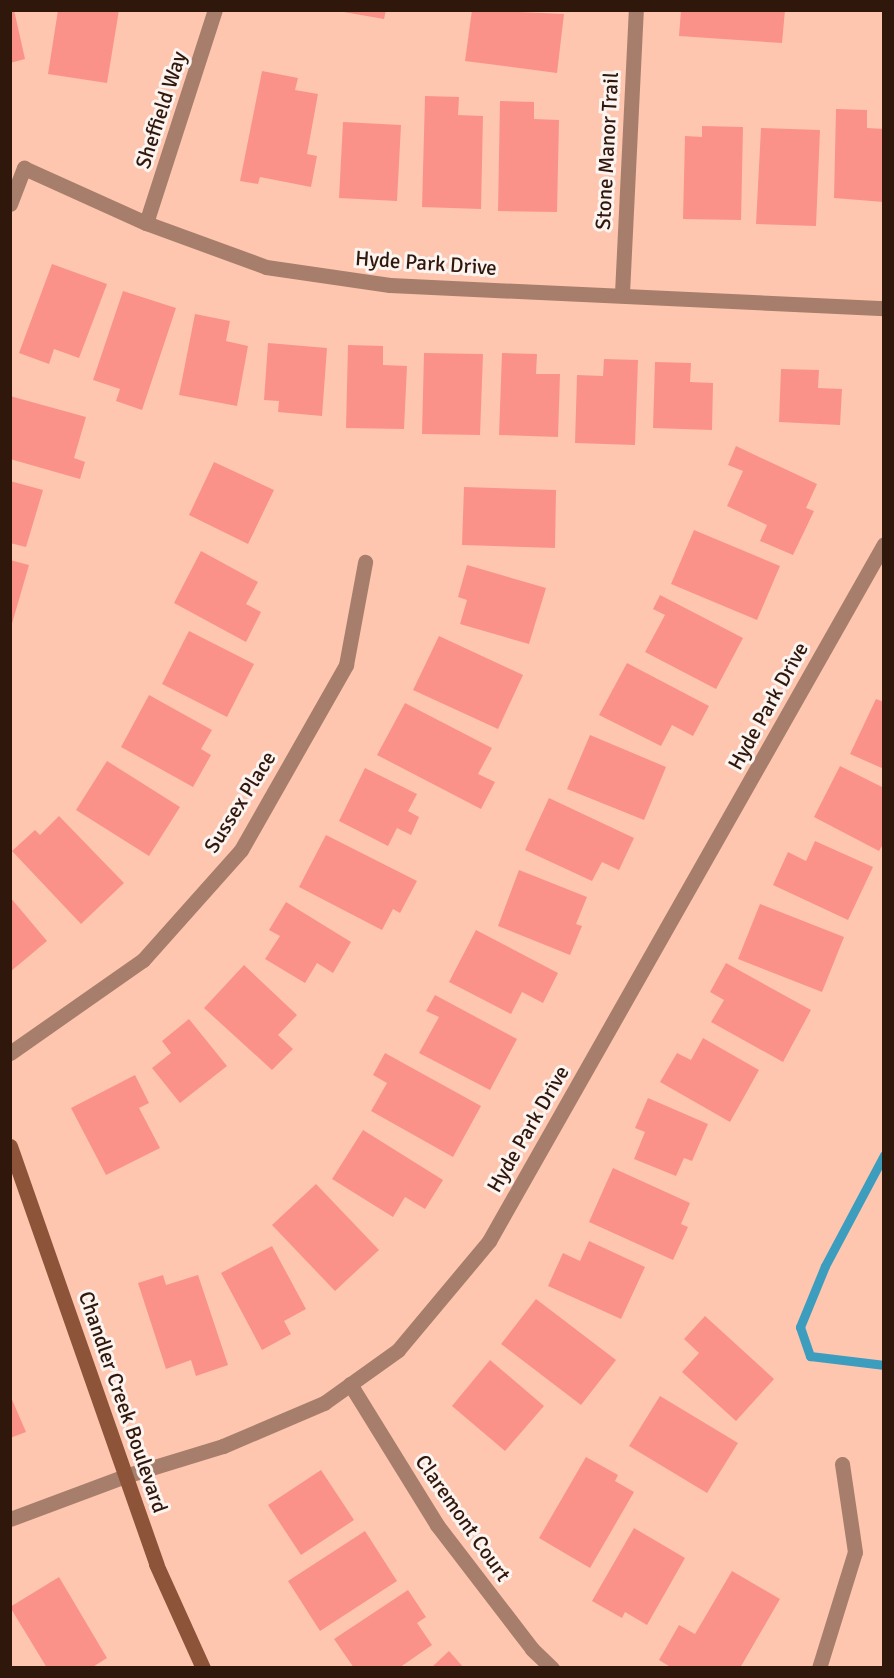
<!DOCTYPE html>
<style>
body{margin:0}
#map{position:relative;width:894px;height:1678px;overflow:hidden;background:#fec6ae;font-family:Signika,sans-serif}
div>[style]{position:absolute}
.stream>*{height:9px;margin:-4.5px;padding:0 4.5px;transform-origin:4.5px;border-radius:4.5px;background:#3c9dbf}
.building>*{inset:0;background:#fb928a}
.street>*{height:15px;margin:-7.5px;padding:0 7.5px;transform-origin:7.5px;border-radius:7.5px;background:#a77e6c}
.secondary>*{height:15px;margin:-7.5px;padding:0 7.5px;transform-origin:7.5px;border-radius:7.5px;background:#8e5439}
span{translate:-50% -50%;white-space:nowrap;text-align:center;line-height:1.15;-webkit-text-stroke:6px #fbf4f0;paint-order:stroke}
.street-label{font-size:21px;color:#30170c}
.frame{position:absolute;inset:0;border:12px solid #30170c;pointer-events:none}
</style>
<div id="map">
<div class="stream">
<div style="left:884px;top:1155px;width:126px;rotate:118deg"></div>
<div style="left:825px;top:1266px;width:66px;rotate:112.3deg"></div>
<div style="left:800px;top:1327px;width:31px;rotate:71deg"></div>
<div style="left:810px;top:1356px;width:75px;rotate:6.9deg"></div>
</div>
<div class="building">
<div style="clip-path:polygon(10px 10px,14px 10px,25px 59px,10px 63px)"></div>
<div style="clip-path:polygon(58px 10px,119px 10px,107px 83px,48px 74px)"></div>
<div style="clip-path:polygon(332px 10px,386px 10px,384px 19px)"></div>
<div style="clip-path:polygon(472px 10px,564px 14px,557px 73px,465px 61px)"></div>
<div style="clip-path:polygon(681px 10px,785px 10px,782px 43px,679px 36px)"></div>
<div style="clip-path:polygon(262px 71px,298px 78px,295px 90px,318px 94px,307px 154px,317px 156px,311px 187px,260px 177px,258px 184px,240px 181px)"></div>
<div style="clip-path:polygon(425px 96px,459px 97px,458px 115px,483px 116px,481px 209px,422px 207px)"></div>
<div style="clip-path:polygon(500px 101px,534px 102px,534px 119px,559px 120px,557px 212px,498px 211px)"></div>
<div style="clip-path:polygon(836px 109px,867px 110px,867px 128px,884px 129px,884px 202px,834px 198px)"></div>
<div style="clip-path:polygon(343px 122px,401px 125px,397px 201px,339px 198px)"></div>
<div style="clip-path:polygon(702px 126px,743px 127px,741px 220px,683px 219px,685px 136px,702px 137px)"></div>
<div style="clip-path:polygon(761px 128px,820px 130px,816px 226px,756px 224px)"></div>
<div style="clip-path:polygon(52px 264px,107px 284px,79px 358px,54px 349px,49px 364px,19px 353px)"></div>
<div style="clip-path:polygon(123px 291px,176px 308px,142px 410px,116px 401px,120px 389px,93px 380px)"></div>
<div style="clip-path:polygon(195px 314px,230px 321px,226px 341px,248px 346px,237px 406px,179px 395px)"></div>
<div style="clip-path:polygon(268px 343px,327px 348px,322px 416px,278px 412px,279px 401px,264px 400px)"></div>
<div style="clip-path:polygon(348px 345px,383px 346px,383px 365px,407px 366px,404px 429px,346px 428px)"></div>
<div style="clip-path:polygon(424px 353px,483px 354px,480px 435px,422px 434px)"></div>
<div style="clip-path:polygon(502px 353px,537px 354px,536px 374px,560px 374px,558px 437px,499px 435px)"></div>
<div style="clip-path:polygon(604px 359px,638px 360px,635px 445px,575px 443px,577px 375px,603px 376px)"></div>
<div style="clip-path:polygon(655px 362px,691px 363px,690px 382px,713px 383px,712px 430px,653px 428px)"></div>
<div style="clip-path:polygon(781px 369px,819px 370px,818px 388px,842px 389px,840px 425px,779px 422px)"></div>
<div style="clip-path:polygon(10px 396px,86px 417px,74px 458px,85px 462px,80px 479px,10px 459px)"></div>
<div style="clip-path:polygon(736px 446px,817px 484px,806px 508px,814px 511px,793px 555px,760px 541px,767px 525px,727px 506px,743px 471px,728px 465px)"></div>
<div style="clip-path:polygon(214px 462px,274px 490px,248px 544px,189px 515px)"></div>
<div style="clip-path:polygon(10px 481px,43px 490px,26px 547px,10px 543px)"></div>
<div style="clip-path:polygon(464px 487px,556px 490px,555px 548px,462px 545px)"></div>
<div style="clip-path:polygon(694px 530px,780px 566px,757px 620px,671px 584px)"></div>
<div style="clip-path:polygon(201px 551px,258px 582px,246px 604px,261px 612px,246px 642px,174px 603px)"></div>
<div style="clip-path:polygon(10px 560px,29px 565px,11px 627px,10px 627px)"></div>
<div style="clip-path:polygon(467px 565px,546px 588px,529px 644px,460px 624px,467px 600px,458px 597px)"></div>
<div style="clip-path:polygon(660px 595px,743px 638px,716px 689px,645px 652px,665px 615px,653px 609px)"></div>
<div style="clip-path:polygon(189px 631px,254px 664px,227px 717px,162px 684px)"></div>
<div style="clip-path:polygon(439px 636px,523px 675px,498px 729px,413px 690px)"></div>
<div style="clip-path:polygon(627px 663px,709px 706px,693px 736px,672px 725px,661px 746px,599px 715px)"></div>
<div style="clip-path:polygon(149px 695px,212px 730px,201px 749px,211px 755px,193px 787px,121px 747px)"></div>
<div style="clip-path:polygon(876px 699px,884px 702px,884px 769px,850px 754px)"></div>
<div style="clip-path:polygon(405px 703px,492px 748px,478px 774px,495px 782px,481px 809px,377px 755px)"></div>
<div style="clip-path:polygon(590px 735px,666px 767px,644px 820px,567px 789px)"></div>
<div style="clip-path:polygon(107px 761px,180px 807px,149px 856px,76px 810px)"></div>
<div style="clip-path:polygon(840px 766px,884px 788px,884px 843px,879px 851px,814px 817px)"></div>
<div style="clip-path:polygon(365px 768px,417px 794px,408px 811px,419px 817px,411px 835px,397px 828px,388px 846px,339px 821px)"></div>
<div style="clip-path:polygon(549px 798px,634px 838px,619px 870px,602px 862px,592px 881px,525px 850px)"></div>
<div style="clip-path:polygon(59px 816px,124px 883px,81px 924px,12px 851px,35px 830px,40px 835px)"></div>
<div style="clip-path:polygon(326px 835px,417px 881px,400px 913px,393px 909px,382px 930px,299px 887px)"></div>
<div style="clip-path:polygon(815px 841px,873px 867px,848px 920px,773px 885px,788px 852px,806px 861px)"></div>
<div style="clip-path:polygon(519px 870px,587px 897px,576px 924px,582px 926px,570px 955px,498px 926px)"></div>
<div style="clip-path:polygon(10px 897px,47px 941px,10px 972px)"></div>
<div style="clip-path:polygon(286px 902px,351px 942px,333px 973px,317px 963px,305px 983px,265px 959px,280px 936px,269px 930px)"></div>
<div style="clip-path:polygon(760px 904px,844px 937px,822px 992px,738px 959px)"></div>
<div style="clip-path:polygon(476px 930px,558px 973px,543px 1003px,522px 992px,511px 1014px,449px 982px)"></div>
<div style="clip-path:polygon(726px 963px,811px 1010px,783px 1062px,711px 1022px,724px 1000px,710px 992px)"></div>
<div style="clip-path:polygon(244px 965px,297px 1015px,278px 1035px,293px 1049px,272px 1070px,204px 1008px)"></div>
<div style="clip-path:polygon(435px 995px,517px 1039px,490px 1090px,419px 1053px,439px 1017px,426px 1011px)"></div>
<div style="clip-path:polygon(189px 1019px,227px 1066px,180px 1103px,152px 1068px,171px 1053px,162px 1041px)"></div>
<div style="clip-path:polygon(703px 1038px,759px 1070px,730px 1122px,660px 1082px,677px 1053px,691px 1060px)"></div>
<div style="clip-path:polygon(385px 1053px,481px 1106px,453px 1157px,371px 1111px,387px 1083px,373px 1075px)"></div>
<div style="clip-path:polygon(135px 1075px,149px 1103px,139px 1108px,160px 1148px,106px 1175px,71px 1108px)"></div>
<div style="clip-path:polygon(648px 1098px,708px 1124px,692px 1161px,684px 1158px,676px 1176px,634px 1159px,645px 1132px,635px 1128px)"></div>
<div style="clip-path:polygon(363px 1130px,443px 1180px,425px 1209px,405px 1197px,393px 1217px,332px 1179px)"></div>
<div style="clip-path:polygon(613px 1168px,690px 1203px,681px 1224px,688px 1227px,673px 1260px,589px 1222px)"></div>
<div style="clip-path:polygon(316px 1184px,379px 1250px,335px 1291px,272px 1225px)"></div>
<div style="clip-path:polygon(589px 1241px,645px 1267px,621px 1319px,548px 1286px,563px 1253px,580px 1261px)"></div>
<div style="clip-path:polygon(272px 1246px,306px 1309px,284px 1321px,291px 1334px,262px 1350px,221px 1273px)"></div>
<div style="clip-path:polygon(163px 1275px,166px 1285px,198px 1275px,228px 1365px,196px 1376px,191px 1360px,166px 1369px,138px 1283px)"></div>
<div style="clip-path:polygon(536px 1299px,616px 1360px,581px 1405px,501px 1344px)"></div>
<div style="clip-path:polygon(705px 1316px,774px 1379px,736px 1421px,682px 1372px,699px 1353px,684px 1339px)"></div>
<div style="clip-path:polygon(490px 1360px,544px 1406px,505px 1451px,452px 1406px)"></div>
<div style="clip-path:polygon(10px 1395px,26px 1432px,10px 1438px)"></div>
<div style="clip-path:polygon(660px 1396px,738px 1443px,707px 1493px,629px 1446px)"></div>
<div style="clip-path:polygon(586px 1457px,618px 1475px,615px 1481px,634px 1492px,590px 1568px,539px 1538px)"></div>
<div style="clip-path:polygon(321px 1470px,354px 1520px,301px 1555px,268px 1505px)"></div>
<div style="clip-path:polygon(634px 1528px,685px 1558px,647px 1625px,625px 1612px,622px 1618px,592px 1601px)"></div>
<div style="clip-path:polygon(365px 1531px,397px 1581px,320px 1631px,288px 1581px)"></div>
<div style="clip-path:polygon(732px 1571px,780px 1599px,740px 1668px,672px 1668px,659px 1660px,679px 1625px,695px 1634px)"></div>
<div style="clip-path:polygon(59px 1577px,107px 1658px,91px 1668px,47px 1668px,10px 1607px)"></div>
<div style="clip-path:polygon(408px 1590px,426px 1617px,417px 1623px,432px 1645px,399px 1668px,354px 1668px,334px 1639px)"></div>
<div style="clip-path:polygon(449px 1651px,464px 1668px,431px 1668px)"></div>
</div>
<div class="street">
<div style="left:10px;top:204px;width:39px;rotate:-69deg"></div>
<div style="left:24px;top:168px;width:134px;rotate:24.3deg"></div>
<div style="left:146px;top:223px;width:128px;rotate:20.1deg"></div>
<div style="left:266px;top:267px;width:125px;rotate:8.3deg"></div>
<div style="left:390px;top:285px;width:495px;rotate:2.7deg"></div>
<div style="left:146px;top:223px;width:224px;rotate:-72.1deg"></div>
<div style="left:622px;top:293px;width:283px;rotate:-87.2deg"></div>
<div style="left:10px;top:1053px;width:162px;rotate:-35deg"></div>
<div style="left:143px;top:960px;width:147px;rotate:-48.3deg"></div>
<div style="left:241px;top:850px;width:213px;rotate:-60.4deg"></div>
<div style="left:346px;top:665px;width:105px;rotate:-79.5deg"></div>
<div style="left:350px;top:1384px;width:166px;rotate:58.3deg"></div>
<div style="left:437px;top:1525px;width:156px;rotate:52.5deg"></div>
<div style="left:532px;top:1649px;width:28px;rotate:44deg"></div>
<div style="left:10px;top:1519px;width:123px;rotate:-20.5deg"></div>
<div style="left:125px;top:1476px;width:102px;rotate:-17deg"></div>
<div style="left:223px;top:1446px;width:110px;rotate:-23.1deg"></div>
<div style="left:324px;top:1403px;width:91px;rotate:-35.6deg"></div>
<div style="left:398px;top:1350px;width:142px;rotate:-50.1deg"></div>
<div style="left:489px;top:1241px;width:801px;rotate:-60.46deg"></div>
<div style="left:819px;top:1668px;width:121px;rotate:-72.8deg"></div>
<div style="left:855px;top:1552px;width:89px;rotate:-98.4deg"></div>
</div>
<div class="secondary">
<div style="left:10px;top:1146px;width:443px;rotate:70.7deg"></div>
<div style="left:156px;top:1564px;width:114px;rotate:65.7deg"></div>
</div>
<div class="street-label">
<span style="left:161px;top:110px;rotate:-72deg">Sheffield Way</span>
<span style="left:607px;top:151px;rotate:-87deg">Stone Manor Trail</span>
<span style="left:426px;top:263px;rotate:4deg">Hyde Park Drive</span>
<span style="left:768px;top:706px;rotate:-61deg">Hyde Park Drive</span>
<span style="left:240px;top:802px;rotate:-58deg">Sussex Place</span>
<span style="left:528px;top:1129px;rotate:-60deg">Hyde Park Drive</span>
<span style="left:123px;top:1402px;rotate:71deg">Chandler Creek Boulevard</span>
<span style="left:463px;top:1518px;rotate:55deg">Claremont Court</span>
</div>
<div class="frame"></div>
</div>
